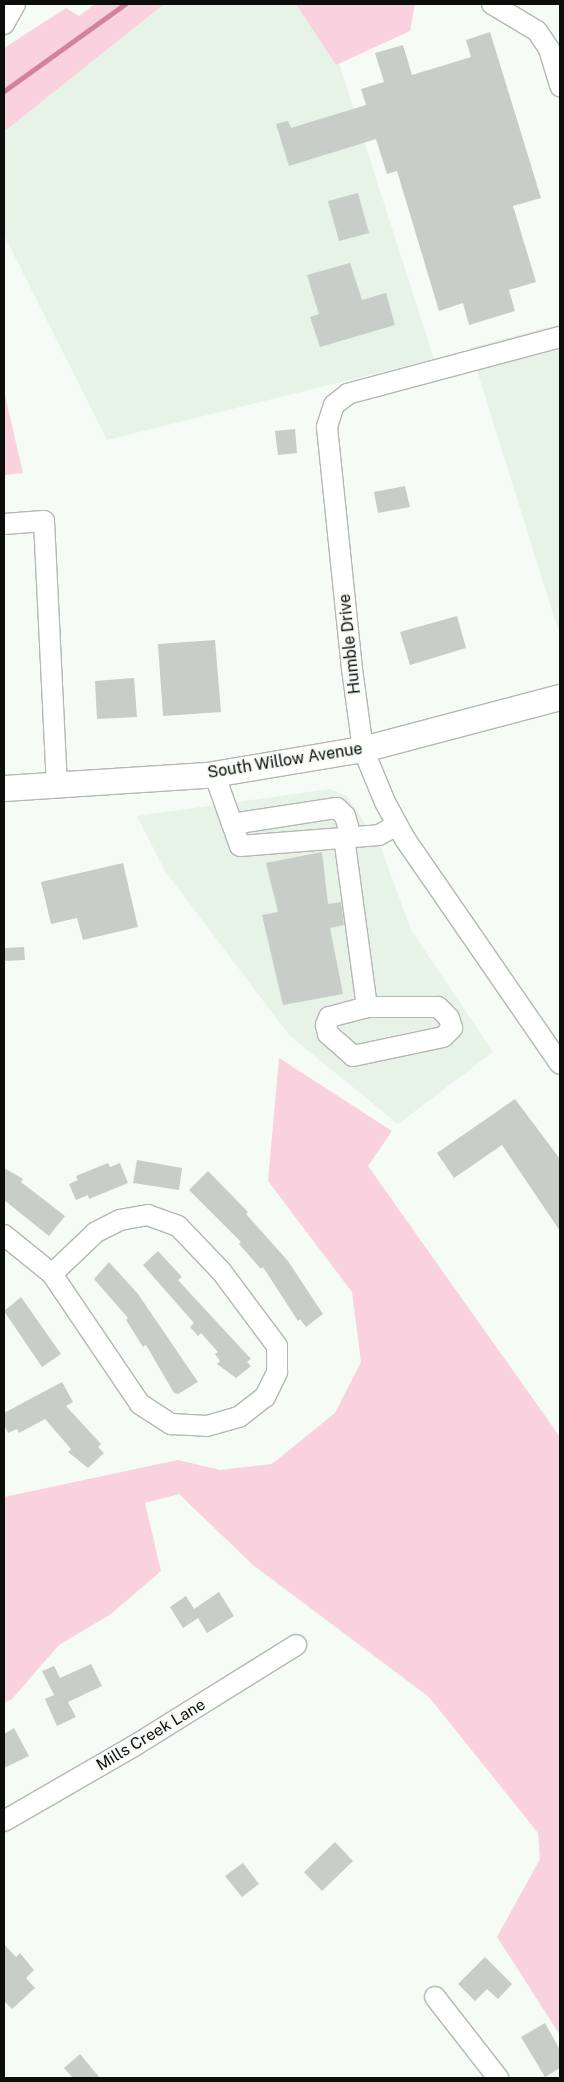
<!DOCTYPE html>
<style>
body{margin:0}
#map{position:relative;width:564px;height:2082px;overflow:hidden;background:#f5fbf5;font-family:"Public Sans",sans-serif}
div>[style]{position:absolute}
.built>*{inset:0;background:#e7f3e7}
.green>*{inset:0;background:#fad1de}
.stream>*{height:4.5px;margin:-2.25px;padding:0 2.25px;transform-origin:2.25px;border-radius:2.25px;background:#d3819f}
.building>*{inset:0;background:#c7cdc7}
.roads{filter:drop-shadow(1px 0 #b3b8b3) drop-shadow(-1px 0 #b3b8b3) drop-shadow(0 1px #b3b8b3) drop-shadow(0 -1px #b3b8b3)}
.minor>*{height:20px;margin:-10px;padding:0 10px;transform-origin:10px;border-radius:10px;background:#fff}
.major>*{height:25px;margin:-12.5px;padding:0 12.5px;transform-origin:12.5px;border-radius:12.5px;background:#fff}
span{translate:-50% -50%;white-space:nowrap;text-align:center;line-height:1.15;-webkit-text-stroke:4px #f5fbf5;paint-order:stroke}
.street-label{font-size:16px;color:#0c0e0c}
.frame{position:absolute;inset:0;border:5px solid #0c0e0c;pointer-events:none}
</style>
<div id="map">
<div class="built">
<div style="clip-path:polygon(113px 4px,320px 4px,434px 359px,107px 440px,4px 235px,4px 103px)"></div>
<div style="clip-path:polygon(560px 324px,560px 636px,470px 348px)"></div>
<div style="clip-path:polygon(330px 789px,347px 796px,380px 845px,411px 930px,493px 1052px,398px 1124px,289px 1035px,165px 871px,137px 816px)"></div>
</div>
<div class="green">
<div style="clip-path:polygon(95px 4px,164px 4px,6px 130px,4px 126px,4px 48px,66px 8px,79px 16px)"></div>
<div style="clip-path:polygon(296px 4px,415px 4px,410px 31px,336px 65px)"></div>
<div style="clip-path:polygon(4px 391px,23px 473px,4px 475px)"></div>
<div style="clip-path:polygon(279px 1058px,392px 1131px,368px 1166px,560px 1437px,560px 2035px,497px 1937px,540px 1859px,538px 1833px,429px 1697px,253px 1565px,179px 1494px,145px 1503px,161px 1571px,111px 1614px,59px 1645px,12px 1699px,4px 1703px,4px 1497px,178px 1460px,220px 1470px,272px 1464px,335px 1413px,361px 1362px,352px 1292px,268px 1181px)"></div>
</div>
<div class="stream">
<div style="left:4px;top:91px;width:149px;rotate:-35.7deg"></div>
</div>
<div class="building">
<div style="clip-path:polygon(490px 32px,541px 198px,513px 206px,536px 282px,509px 290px,515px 311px,469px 325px,463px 303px,439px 311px,397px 171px,387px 174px,376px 139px,289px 166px,276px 124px,288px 121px,291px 128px,366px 105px,361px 89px,384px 82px,375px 53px,403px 45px,412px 75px,471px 57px,466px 40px)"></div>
<div style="clip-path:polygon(358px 193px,369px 233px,339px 241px,328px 201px)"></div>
<div style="clip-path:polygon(350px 263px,362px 300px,386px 293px,395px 325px,320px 347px,310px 317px,319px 314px,307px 275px)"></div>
<div style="clip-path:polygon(295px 429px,297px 453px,278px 455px,275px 431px)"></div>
<div style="clip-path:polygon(405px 486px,410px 507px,378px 513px,374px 492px)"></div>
<div style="clip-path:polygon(457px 616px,466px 648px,410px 665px,400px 632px)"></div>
<div style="clip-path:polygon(215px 640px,221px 712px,163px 716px,158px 644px)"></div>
<div style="clip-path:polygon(134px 678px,137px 717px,97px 719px,95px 681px)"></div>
<div style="clip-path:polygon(322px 852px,328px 904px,341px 902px,344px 925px,330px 928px,343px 994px,283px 1005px,262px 915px,278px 912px,266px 863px)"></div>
<div style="clip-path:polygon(123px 863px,138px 927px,83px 940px,77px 918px,51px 924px,41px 882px)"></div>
<div style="clip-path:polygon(24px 947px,25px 960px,4px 961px,4px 948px)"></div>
<div style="clip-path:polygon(515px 1099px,560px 1159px,560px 1231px,502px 1145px,454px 1178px,437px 1153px)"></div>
<div style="clip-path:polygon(137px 1160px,182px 1168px,179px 1190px,133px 1183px)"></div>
<div style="clip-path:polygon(108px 1163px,110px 1167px,120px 1163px,128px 1183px,89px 1199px,88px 1195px,76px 1200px,69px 1184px,78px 1180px,76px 1176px)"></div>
<div style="clip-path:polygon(4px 1168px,23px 1179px,21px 1182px,65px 1216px,49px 1236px,4px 1200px)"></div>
<div style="clip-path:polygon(208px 1171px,248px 1212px,246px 1214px,288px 1261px,323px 1314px,306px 1327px,300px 1319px,298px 1321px,263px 1267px,261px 1269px,239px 1244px,241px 1242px,189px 1190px)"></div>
<div style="clip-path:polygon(158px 1251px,182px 1277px,178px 1280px,251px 1359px,247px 1362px,251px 1366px,236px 1378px,217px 1364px,220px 1361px,215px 1354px,218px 1352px,201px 1333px,198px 1336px,190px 1327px,194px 1323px,143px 1265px)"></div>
<div style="clip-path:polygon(109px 1262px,138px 1294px,198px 1382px,178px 1394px,174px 1393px,146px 1345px,143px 1347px,126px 1320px,128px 1318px,94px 1279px)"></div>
<div style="clip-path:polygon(21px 1297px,61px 1354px,42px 1367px,4px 1311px)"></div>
<div style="clip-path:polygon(62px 1382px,73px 1402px,66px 1406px,101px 1444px,98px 1447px,104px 1453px,88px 1468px,68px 1452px,71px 1449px,45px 1419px,19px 1433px,17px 1429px,8px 1433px,4px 1425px,4px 1413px)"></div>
<div style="clip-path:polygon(219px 1592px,234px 1616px,207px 1633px,198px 1618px,183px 1628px,170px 1607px,186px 1596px,194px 1609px)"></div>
<div style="clip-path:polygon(91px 1664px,102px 1686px,68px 1702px,76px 1717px,57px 1726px,45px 1699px,54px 1695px,42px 1671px,54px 1666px,60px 1678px)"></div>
<div style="clip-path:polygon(14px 1728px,29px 1756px,4px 1768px,4px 1734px)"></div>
<div style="clip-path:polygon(335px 1842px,353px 1861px,322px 1891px,304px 1872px)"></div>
<div style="clip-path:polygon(243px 1863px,259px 1884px,242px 1897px,225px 1876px)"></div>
<div style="clip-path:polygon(4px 1944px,16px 1957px,20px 1953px,34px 1970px,26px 1978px,35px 1988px,12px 2009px,4px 2001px)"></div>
<div style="clip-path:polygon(485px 1957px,512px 1984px,498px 1999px,487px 1989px,475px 2001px,458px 1984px)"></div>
<div style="clip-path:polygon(545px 2023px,560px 2050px,560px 2068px,545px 2077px,521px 2037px)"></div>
<div style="clip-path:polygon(80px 2054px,100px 2078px,73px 2078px,64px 2068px)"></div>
</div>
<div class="roads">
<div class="minor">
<div style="left:492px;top:4px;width:52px;rotate:31deg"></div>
<div style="left:537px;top:31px;width:22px;rotate:56deg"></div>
<div style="left:549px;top:49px;width:39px;rotate:73deg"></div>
<div style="left:4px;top:24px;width:23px;rotate:-61deg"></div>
<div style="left:560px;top:337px;width:220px;rotate:165deg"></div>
<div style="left:348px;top:394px;width:18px;rotate:142deg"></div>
<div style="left:334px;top:405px;width:23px;rotate:108deg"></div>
<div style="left:327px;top:427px;width:243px;rotate:84.1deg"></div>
<div style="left:352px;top:669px;width:81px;rotate:82.2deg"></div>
<div style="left:363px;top:749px;width:57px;rotate:67.5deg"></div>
<div style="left:385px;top:802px;width:42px;rotate:61.6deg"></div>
<div style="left:405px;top:839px;width:273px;rotate:55.4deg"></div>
<div style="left:4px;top:524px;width:40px;rotate:-4.3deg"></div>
<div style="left:44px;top:521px;width:262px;rotate:87.2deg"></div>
<div style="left:214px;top:773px;width:77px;rotate:70.4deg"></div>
<div style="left:240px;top:846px;width:139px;rotate:-4.5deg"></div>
<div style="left:379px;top:835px;width:21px;rotate:-29deg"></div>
<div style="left:232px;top:824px;width:106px;rotate:-8.7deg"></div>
<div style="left:337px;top:808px;width:11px;rotate:45deg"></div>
<div style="left:345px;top:816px;width:22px;rotate:74deg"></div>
<div style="left:344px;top:837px;width:172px;rotate:82.3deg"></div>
<div style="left:367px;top:1007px;width:39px;rotate:165deg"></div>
<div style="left:329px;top:1017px;width:9px;rotate:111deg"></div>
<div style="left:326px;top:1025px;width:9px;rotate:77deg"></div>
<div style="left:328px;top:1034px;width:33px;rotate:41deg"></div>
<div style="left:353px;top:1056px;width:92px;rotate:-11.9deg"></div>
<div style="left:443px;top:1037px;width:13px;rotate:-45deg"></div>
<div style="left:452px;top:1028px;width:10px;rotate:-107deg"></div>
<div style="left:449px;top:1018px;width:16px;rotate:-135deg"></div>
<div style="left:438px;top:1007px;width:71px;rotate:180deg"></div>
<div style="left:4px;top:1235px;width:62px;rotate:39.1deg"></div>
<div style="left:52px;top:1274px;width:157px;rotate:55.9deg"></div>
<div style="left:140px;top:1404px;width:37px;rotate:33deg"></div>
<div style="left:171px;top:1424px;width:36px;rotate:3deg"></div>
<div style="left:207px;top:1426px;width:33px;rotate:-16deg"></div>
<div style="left:239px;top:1417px;width:33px;rotate:-38deg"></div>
<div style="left:265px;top:1397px;width:28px;rotate:-64deg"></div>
<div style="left:277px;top:1372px;width:26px;rotate:-90deg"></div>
<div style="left:277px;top:1346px;width:94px;rotate:-126.7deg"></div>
<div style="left:221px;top:1271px;width:62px;rotate:-133.7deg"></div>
<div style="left:178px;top:1226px;width:32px;rotate:-160deg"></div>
<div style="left:148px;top:1215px;width:28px;rotate:170deg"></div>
<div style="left:120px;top:1220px;width:28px;rotate:153deg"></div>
<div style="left:95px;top:1233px;width:59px;rotate:136.4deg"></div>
<div style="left:4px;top:1821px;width:150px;rotate:-30deg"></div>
<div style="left:134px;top:1746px;width:191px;rotate:-31.9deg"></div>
<div style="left:435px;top:1997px;width:103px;rotate:52.1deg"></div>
</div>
<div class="major">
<div style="left:4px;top:788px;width:203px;rotate:-3.7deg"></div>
<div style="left:207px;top:775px;width:158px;rotate:-9.5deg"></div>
<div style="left:363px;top:749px;width:204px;rotate:-14.8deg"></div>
</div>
</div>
<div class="street-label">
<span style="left:350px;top:644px;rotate:-96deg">Humble Drive</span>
<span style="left:285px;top:761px;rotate:-9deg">South Willow Avenue</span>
<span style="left:151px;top:1735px;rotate:-31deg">Mills Creek Lane</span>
</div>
<div class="frame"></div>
</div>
